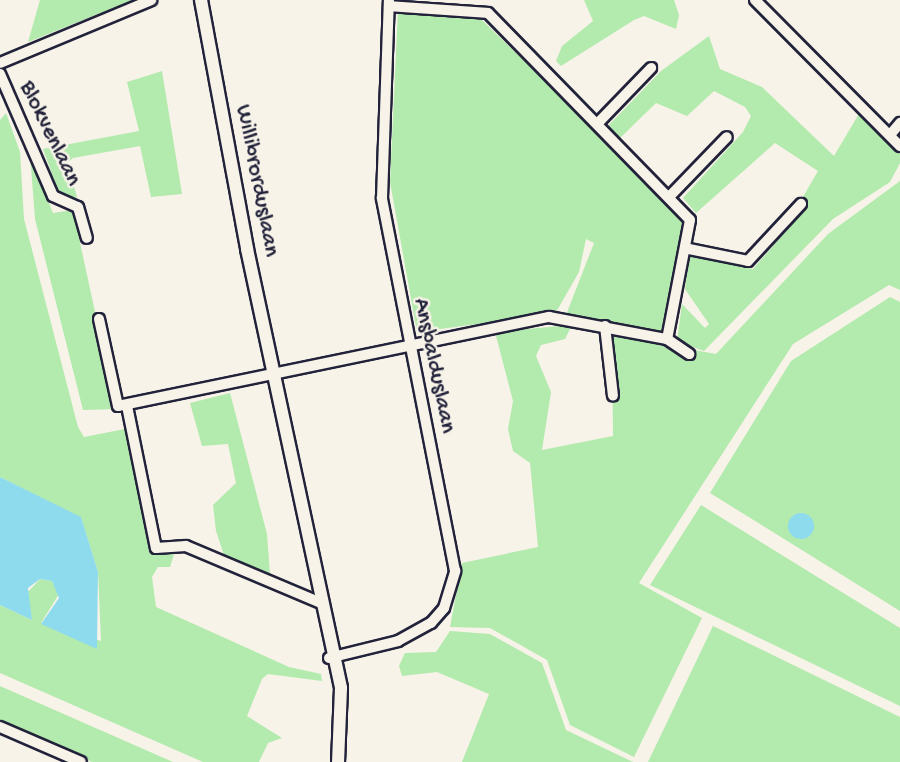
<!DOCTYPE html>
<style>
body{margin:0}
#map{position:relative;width:900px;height:762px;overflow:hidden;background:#f7f3e8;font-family:"Gochi Hand",sans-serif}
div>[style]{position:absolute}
.green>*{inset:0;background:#b3eaad}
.water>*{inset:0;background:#8fdbee}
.round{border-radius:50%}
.roads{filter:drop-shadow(2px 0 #22223b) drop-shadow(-2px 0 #22223b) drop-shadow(0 2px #22223b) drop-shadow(0 -2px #22223b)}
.minor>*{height:10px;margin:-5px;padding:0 5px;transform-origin:5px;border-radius:5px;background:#f7f3e8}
.major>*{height:12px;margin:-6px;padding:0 6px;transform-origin:6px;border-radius:6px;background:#f7f3e8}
span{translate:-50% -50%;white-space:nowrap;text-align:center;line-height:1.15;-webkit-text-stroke:5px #f7f3e8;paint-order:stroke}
.street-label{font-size:23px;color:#22223b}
</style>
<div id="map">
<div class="green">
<div style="clip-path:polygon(40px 0,133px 0,28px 42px)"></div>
<div style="clip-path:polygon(584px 0,674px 0,679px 15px,676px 29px,644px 16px,634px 20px,561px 66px,556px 61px,562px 46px,593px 21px)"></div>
<div style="clip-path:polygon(398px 10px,481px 19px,683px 216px,688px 223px,662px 334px,566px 315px,594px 243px,586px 239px,579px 272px,555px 314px,417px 332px,390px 182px)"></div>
<div style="clip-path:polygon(709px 36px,720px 69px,762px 87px,834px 156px,860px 112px,900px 154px,900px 163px,890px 182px,833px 219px,704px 351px,677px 341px,682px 304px,705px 328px,709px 324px,685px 289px,690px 255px,753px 269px,807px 207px,800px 202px,818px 171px,775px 143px,696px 213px,683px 198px,743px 132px,751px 116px,745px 107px,714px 91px,687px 116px,656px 103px,620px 138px,608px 126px,661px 71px)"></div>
<div style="clip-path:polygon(162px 71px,182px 194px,151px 197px,140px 146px,73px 158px,67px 163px,77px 197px,61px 199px,43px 149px,139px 131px,127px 82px)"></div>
<div style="clip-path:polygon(6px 113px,20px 152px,24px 219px,78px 427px,84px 437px,130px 428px,153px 543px,175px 551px,170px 567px,158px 567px,152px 577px,156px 607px,289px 667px,321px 674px,322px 681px,268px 674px,262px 679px,247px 716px,282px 738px,268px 743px,259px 762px,203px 762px,0 673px,0 605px,32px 620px,27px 593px,40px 579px,52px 581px,59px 594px,41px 623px,101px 641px,98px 572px,81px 518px,0 477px,0 120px)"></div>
<div style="clip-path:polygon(30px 154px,53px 213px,73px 210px,116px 409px,83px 410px,35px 219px)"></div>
<div style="clip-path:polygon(900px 181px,900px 290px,889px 285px,793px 344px,639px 583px,702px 618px,634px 757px,570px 725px,547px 660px,490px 628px,450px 627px,462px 563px,538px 547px,530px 463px,513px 451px,508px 429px,513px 401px,495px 332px,572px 325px,565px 339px,541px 345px,536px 356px,551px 392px,542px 450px,613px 436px,612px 335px,716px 354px,828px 234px)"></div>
<div style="clip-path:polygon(890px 297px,900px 302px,900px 611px,710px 493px,791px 361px)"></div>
<div style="clip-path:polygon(230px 393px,267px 534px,270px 574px,224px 555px,216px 531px,213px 505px,236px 483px,228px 444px,202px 446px,190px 403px)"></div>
<div style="clip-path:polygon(701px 505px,900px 628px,900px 706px,650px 585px)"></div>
<div style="clip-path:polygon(713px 626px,900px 717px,900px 762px,648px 762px)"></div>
<div style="clip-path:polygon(450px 631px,490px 634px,542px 663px,566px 730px,633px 762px,462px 762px,489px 694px,437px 672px,402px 676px,399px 666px,405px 653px,436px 652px)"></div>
<div style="clip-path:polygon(0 686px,173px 762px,92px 762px,0 722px)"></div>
</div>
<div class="water">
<div style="clip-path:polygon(0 477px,81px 517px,98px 572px,97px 649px,41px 624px,59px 598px,52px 581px,40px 579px,28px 588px,32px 620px,0 605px)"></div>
<div class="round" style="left:788px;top:513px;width:26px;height:26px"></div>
</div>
<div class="roads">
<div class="minor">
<div style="left:755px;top:0;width:206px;rotate:45.2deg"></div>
<div style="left:389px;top:6px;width:99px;rotate:4deg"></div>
<div style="left:488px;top:13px;width:289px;rotate:45.7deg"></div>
<div style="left:690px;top:220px;width:121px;rotate:100.9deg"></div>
<div style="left:0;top:63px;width:164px;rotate:-22.6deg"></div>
<div style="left:0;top:74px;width:133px;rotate:66.5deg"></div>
<div style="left:53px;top:196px;width:27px;rotate:24deg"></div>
<div style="left:78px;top:207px;width:32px;rotate:74deg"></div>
<div style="left:597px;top:124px;width:78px;rotate:-46deg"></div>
<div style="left:890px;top:135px;width:16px;rotate:-50deg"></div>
<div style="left:669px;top:197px;width:83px;rotate:-46deg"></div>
<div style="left:689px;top:249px;width:60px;rotate:11.5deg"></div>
<div style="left:748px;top:261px;width:78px;rotate:-47.1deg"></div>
<div style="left:99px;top:319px;width:89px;rotate:77.7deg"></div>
<div style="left:118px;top:406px;width:440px;rotate:-11.7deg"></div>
<div style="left:549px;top:317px;width:120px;rotate:10.6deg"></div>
<div style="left:667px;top:339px;width:27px;rotate:34deg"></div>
<div style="left:605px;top:326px;width:70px;rotate:83.5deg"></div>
<div style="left:127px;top:406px;width:145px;rotate:78.5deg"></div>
<div style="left:156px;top:548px;width:30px;rotate:-4deg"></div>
<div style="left:186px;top:546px;width:147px;rotate:22.9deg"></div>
<div style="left:329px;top:658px;width:71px;rotate:-13.8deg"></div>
<div style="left:398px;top:641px;width:38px;rotate:-29deg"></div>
<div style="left:431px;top:623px;width:20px;rotate:-49deg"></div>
<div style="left:444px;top:608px;width:39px;rotate:-73deg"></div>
<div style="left:455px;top:571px;width:380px;rotate:-101.1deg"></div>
<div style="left:382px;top:198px;width:198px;rotate:-88deg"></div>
<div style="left:0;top:727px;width:88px;rotate:23.4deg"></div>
</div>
<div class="major">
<div style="left:201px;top:0;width:253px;rotate:79.5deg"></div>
<div style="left:247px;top:249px;width:449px;rotate:77.9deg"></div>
<div style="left:341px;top:688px;width:74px;rotate:92.3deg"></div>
</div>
</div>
<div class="street-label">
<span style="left:49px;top:134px;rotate:64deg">Blokvenlaan</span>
<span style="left:256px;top:181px;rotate:79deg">Willibrorduslaan</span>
<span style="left:433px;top:366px;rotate:78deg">Ansbalduslaan</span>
</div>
</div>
